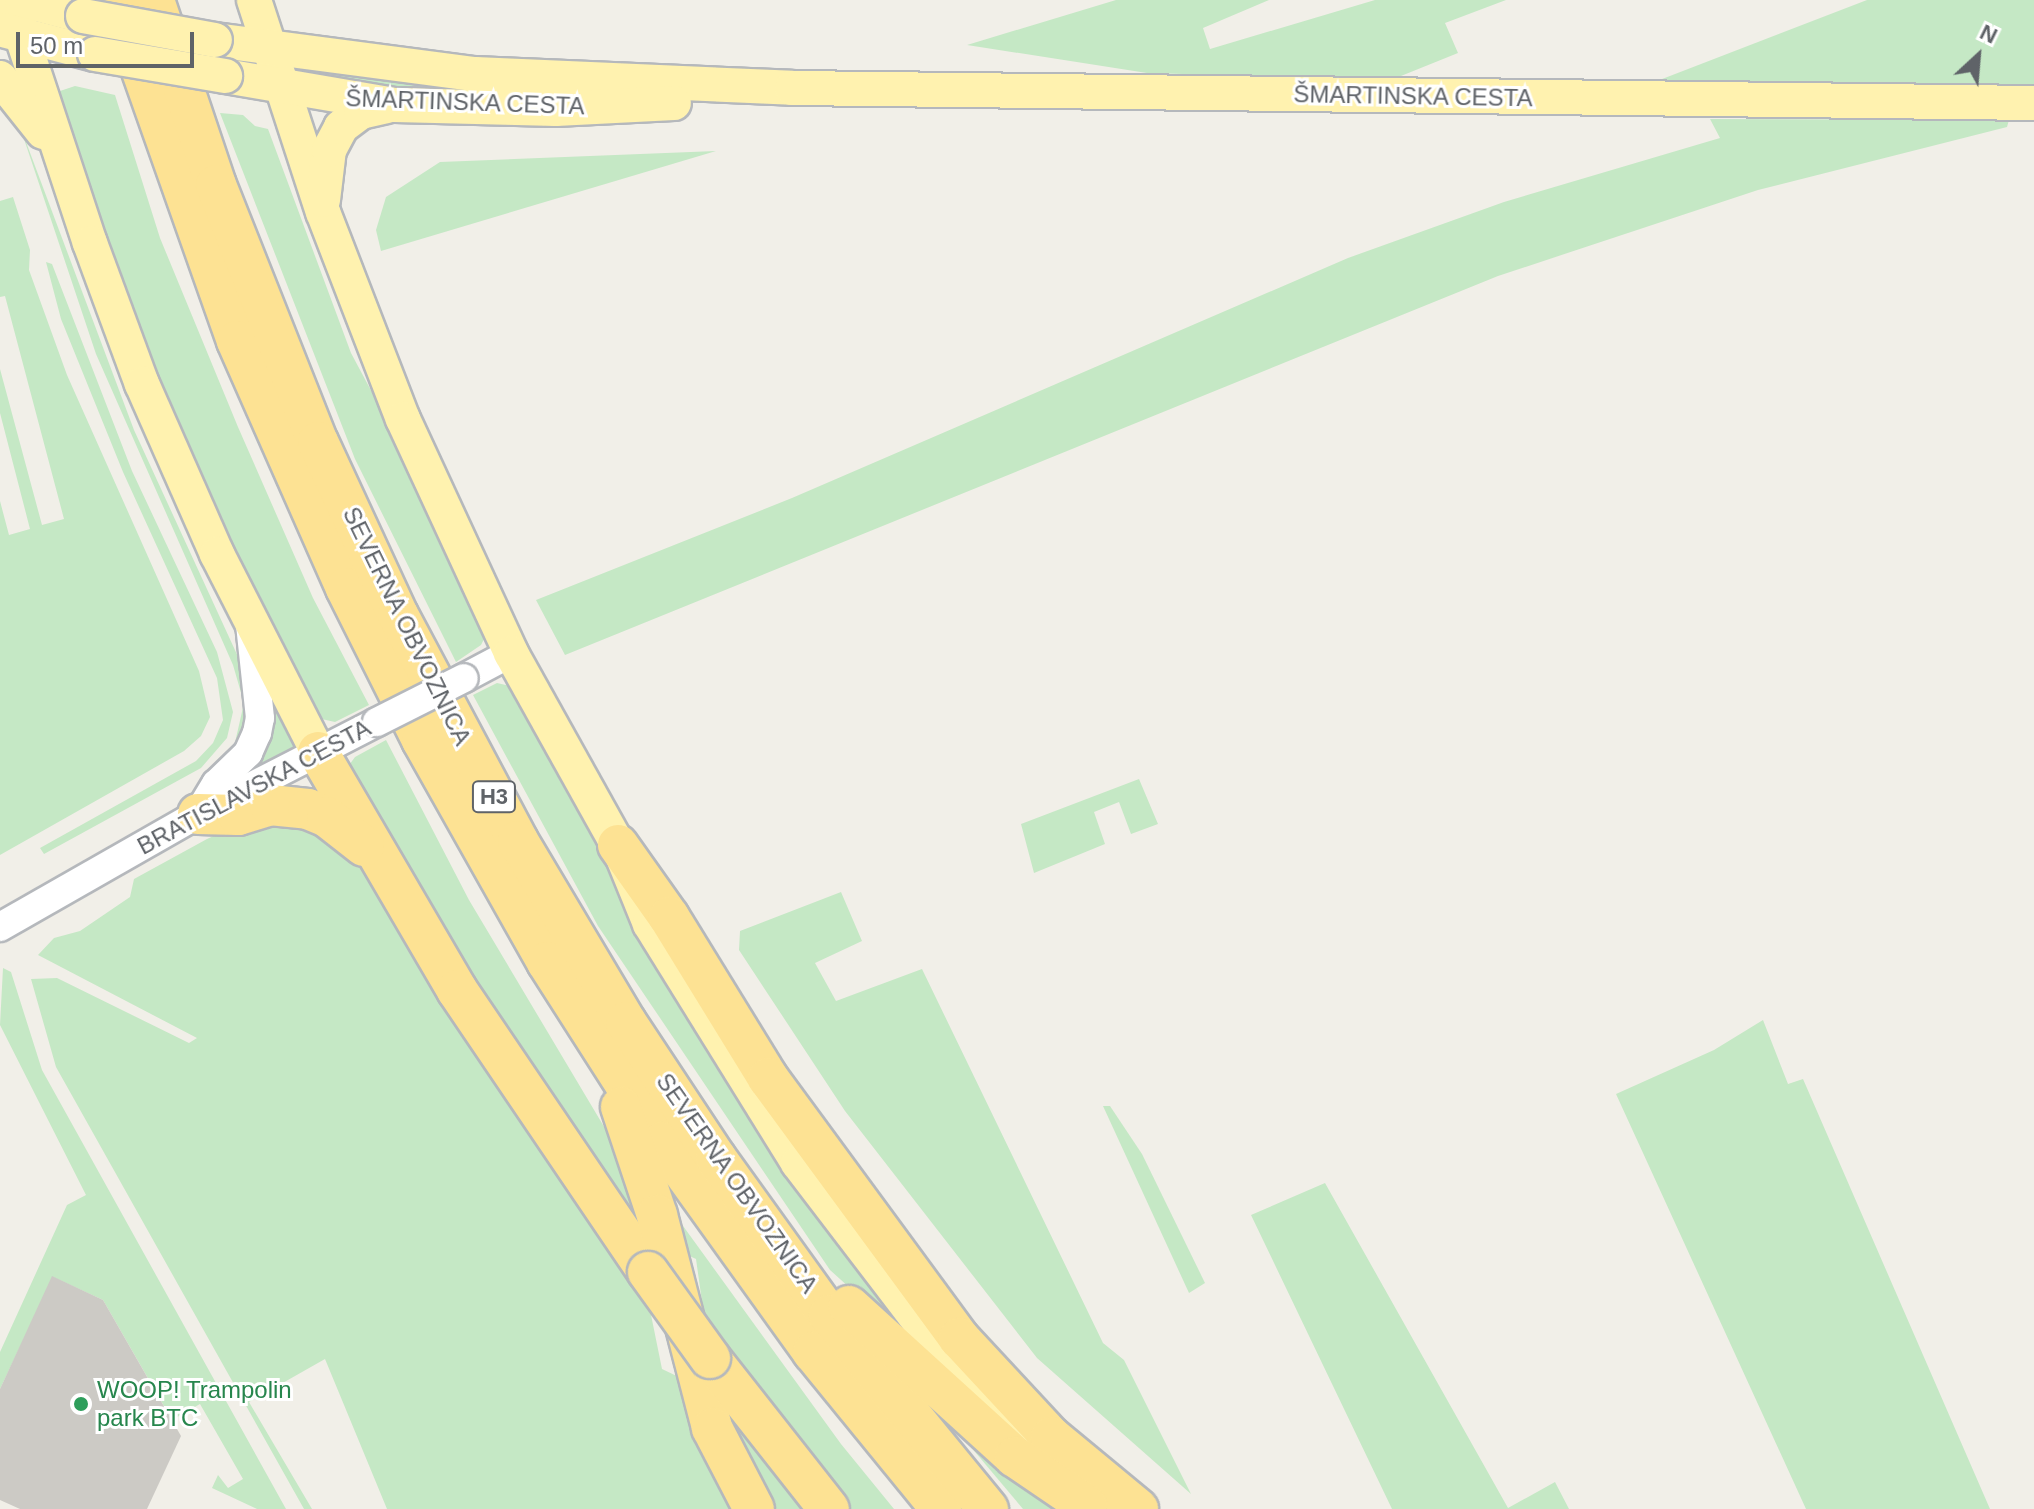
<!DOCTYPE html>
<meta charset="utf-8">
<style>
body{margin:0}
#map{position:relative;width:2034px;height:1509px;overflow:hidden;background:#f1efe8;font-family:Arial,sans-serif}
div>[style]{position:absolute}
.green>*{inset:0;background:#c5e8c5}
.building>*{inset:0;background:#cccac5}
.roads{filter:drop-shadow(2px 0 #b5b8bc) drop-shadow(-2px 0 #b5b8bc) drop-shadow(0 2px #b5b8bc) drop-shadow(0 -2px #b5b8bc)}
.minor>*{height:28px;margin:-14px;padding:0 14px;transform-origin:14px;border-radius:14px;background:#fff}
.major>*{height:34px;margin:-17px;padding:0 17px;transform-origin:17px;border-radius:17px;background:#fff2af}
.highway>*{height:40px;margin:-20px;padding:0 20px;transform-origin:20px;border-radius:20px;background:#fde293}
.bridges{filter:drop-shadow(2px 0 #b5b8bc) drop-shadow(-2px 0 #b5b8bc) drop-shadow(0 2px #b5b8bc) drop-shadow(0 -2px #b5b8bc)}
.minor-bridge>*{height:28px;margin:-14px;padding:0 14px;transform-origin:14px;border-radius:14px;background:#fff}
.major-bridge>*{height:34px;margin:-17px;padding:0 17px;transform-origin:17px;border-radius:17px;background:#fff2af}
.highway-bridge>*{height:40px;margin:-20px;padding:0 20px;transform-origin:20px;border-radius:20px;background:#fde293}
.dots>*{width:22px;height:22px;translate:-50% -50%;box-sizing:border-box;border:4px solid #fff;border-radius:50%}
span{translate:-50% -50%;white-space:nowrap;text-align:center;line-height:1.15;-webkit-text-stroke:6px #fff;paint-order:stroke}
.shield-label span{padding:2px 6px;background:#fff;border:2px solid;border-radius:6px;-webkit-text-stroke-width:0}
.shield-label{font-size:22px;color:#5f6368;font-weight:700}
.street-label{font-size:24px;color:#5f6368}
.leisure-label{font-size:24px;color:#27864d}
.left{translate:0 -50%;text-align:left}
.north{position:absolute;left:1938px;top:16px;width:80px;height:80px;-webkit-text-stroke:6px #fff;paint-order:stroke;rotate:26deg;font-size:22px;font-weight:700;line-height:32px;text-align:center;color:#5f6368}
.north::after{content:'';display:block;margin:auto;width:28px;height:36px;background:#5f6368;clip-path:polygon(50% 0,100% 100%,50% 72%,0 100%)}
.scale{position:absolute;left:16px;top:32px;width:178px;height:36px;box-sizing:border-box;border:4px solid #5f6368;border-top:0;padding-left:10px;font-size:24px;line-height:28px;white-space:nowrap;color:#5f6368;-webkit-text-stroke:6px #fff;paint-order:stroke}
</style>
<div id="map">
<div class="green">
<div style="clip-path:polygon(1116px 0,1269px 0,1203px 28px,1210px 49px,1375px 0,1506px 0,1445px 23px,1458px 53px,1391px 80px,1147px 73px,967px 45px)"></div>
<div style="clip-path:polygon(1867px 0,2034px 0,2034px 86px,1644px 86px)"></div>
<div style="clip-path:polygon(331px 73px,476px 94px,337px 90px)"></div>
<div style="clip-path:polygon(75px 86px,115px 95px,160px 238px,238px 427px,313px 598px,369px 705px,335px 722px,317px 718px,247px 583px,123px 305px,54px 93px)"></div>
<div style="clip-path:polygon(220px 113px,243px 115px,255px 126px,268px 129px,351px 353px,398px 441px,486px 635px,481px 645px,456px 662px,355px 459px)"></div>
<div style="clip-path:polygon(17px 118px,134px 430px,240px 661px,251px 707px,244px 739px,234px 747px,244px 703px,233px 665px,96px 354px)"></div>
<div style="clip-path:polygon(1710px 119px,2009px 120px,2007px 127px,1758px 190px,1498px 276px,565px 655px,536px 600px,792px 498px,1348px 258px,1504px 202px,1720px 138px)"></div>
<div style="clip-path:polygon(716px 151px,381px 251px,376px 230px,386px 197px,440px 162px)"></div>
<div style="clip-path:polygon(13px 197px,30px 250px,29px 270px,67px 375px,199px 671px,210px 717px,201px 736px,184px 751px,0 855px,0 501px,9px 535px,30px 529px,0 413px,0 369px,42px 525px,64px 519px,5px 296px,0 297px,0 201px)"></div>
<div style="clip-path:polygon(46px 262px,52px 264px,132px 471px,217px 652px,233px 712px,227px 738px,201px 768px,44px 854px,40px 848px,196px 761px,213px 743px,223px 720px,217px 678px,123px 472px,61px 319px)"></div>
<div style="clip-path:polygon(497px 683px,514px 687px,535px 720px,624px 899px,935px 1365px,830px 1270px,598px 926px,473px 695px)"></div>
<div style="clip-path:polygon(274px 702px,297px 745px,261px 764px,257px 762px)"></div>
<div style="clip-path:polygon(386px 740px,469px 900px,606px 1130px,629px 1183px,642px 1234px,483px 997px,347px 768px,355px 757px)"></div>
<div style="clip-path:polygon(1139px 779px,1158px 824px,1131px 834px,1119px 802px,1094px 812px,1105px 844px,1034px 873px,1021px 824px)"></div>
<div style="clip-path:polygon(305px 821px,361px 862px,648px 1300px,662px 1369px,683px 1379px,735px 1509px,387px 1509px,325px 1359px,249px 1402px,312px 1509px,304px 1509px,56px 1067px,31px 979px,57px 978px,189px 1043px,197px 1038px,38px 955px,54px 938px,80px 931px,130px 897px,134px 879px,207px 839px,233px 827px)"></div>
<div style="clip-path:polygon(841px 892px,862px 941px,815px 963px,836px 1001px,922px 969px,1103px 1343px,1124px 1360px,1191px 1494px,1037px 1358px,845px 1111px,739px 950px,740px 931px)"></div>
<div style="clip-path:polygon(3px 968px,11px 972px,42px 1070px,286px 1509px,257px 1509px,212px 1488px,218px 1475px,228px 1488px,243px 1479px,200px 1404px,172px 1420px,103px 1300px,53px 1277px,0 1389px,0 1352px,67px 1205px,86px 1195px,0 1025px)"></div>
<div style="clip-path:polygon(1763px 1020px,1788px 1084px,1803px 1079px,1990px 1509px,1806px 1509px,1616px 1094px,1714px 1050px)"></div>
<div style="clip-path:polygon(1103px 1106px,1110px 1106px,1142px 1154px,1205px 1283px,1189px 1293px)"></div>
<div style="clip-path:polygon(1325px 1183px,1508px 1508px,1555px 1482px,1569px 1509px,1392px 1509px,1251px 1215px)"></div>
<div style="clip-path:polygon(678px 1219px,841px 1444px,894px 1509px,848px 1509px,705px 1323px,696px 1259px,681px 1252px)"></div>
<div style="clip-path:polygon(716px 1394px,807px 1509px,776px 1509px)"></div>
<div style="clip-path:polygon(949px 1421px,1064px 1509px,1023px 1509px)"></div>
</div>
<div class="building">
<div style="clip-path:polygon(52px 1276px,103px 1300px,181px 1436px,147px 1509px,20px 1509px,0 1500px,0 1389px)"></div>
</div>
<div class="roads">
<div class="minor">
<div style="left:464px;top:678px;width:53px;rotate:-28deg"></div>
<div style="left:202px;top:807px;width:27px;rotate:-59deg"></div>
<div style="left:216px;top:784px;width:45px;rotate:-44.1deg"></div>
<div style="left:248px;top:753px;width:22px;rotate:-66deg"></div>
<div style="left:257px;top:733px;width:15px;rotate:-79deg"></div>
<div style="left:260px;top:718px;width:94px;rotate:-96.1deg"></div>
<div style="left:0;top:927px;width:228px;rotate:-29.7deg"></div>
<div style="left:198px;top:814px;width:201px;rotate:-27.2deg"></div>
</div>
<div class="major">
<div style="left:10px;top:0;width:256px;rotate:71.8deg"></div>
<div style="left:90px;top:243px;width:150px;rotate:69.8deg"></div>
<div style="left:142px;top:384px;width:186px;rotate:66.2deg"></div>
<div style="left:217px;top:554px;width:222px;rotate:63deg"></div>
<div style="left:22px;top:0;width:63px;rotate:14.7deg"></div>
<div style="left:254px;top:0;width:223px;rotate:72deg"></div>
<div style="left:323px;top:212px;width:222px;rotate:68.9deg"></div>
<div style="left:403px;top:419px;width:258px;rotate:65.2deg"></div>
<div style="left:511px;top:653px;width:220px;rotate:60.9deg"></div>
<div style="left:618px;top:845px;width:85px;rotate:67.9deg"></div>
<div style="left:650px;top:924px;width:281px;rotate:58.2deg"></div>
<div style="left:798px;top:1163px;width:260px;rotate:52.6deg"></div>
<div style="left:956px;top:1370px;width:94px;rotate:47.2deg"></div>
<div style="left:3px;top:30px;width:95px;rotate:14.6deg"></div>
<div style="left:215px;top:40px;width:262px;rotate:7.5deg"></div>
<div style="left:475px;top:74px;width:317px;rotate:2.5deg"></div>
<div style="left:792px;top:88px;width:1242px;rotate:0.69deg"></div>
<div style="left:225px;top:76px;width:172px;rotate:9.7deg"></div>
<div style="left:395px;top:105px;width:161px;rotate:1.4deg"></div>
<div style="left:556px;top:109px;width:118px;rotate:-2.9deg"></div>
<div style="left:0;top:78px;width:69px;rotate:51.5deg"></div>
<div style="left:323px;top:200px;width:50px;rotate:-83.2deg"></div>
<div style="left:329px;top:150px;width:26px;rotate:-62deg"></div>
<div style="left:341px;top:127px;width:25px;rotate:-37deg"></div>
<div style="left:361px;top:112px;width:26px;rotate:-13deg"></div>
</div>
<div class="highway">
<div style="left:117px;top:0;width:361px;rotate:70.6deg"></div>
<div style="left:237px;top:341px;width:270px;rotate:66.2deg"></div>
<div style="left:346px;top:588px;width:170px;rotate:63.4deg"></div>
<div style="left:422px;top:740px;width:255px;rotate:60.6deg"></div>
<div style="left:547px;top:962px;width:214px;rotate:57.4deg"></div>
<div style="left:662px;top:1142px;width:259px;rotate:54.3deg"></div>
<div style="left:813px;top:1352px;width:203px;rotate:50.8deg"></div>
<div style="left:154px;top:0;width:195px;rotate:71.5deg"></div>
<div style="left:216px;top:185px;width:277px;rotate:68.4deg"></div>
<div style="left:318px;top:442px;width:191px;rotate:65.2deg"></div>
<div style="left:398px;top:615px;width:256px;rotate:62deg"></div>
<div style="left:518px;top:841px;width:211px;rotate:59.2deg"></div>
<div style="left:626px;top:1022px;width:163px;rotate:56.5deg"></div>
<div style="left:716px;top:1158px;width:193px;rotate:54.3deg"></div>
<div style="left:829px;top:1315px;width:251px;rotate:50.7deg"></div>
<div style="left:318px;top:752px;width:276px;rotate:59.7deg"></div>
<div style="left:457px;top:990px;width:341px;rotate:55.9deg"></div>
<div style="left:198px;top:814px;width:40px;rotate:1.4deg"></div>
<div style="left:238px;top:815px;width:34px;rotate:-17deg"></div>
<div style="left:270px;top:805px;width:38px;rotate:6deg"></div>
<div style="left:308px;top:809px;width:21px;rotate:23deg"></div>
<div style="left:327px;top:817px;width:47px;rotate:38.1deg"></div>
<div style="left:618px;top:845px;width:88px;rotate:54.7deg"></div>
<div style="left:669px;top:917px;width:189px;rotate:58.4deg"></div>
<div style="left:768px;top:1078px;width:323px;rotate:53.7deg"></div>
<div style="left:959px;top:1338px;width:135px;rotate:47.1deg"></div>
<div style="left:1051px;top:1437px;width:113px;rotate:39.6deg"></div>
<div style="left:621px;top:1107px;width:114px;rotate:71.6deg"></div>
<div style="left:657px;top:1215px;width:220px;rotate:75.5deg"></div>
<div style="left:712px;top:1428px;width:91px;rotate:62.6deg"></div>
<div style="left:849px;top:1306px;width:224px;rotate:42.3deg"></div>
<div style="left:1015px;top:1457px;width:87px;rotate:34.2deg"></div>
<div style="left:710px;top:1358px;width:192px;rotate:51.8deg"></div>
</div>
</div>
<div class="bridges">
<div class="minor-bridge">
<div style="left:377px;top:722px;width:97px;rotate:-26.8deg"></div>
</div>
<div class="major-bridge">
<div style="left:83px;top:16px;width:134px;rotate:10.3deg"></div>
<div style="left:95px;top:54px;width:132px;rotate:9.6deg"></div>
</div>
<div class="highway-bridge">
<div style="left:648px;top:1272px;width:106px;rotate:54.2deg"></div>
</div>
</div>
<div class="dots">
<div style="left:81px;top:1404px;background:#2e9e5b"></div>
</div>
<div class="shield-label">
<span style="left:494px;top:797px">H3</span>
</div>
<div class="street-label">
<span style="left:1413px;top:96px;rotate:1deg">ŠMARTINSKA CESTA</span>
<span style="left:465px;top:102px;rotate:2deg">ŠMARTINSKA CESTA</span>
<span style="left:407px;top:626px;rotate:64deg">SEVERNA OBVOZNICA</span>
<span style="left:254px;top:787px;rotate:-28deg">BRATISLAVSKA CESTA</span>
<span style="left:737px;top:1183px;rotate:55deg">SEVERNA OBVOZNICA</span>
</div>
<div class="leisure-label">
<span class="left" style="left:97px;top:1404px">WOOP! Trampolin<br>park BTC</span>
</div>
<div class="north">N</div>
<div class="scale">50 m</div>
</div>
